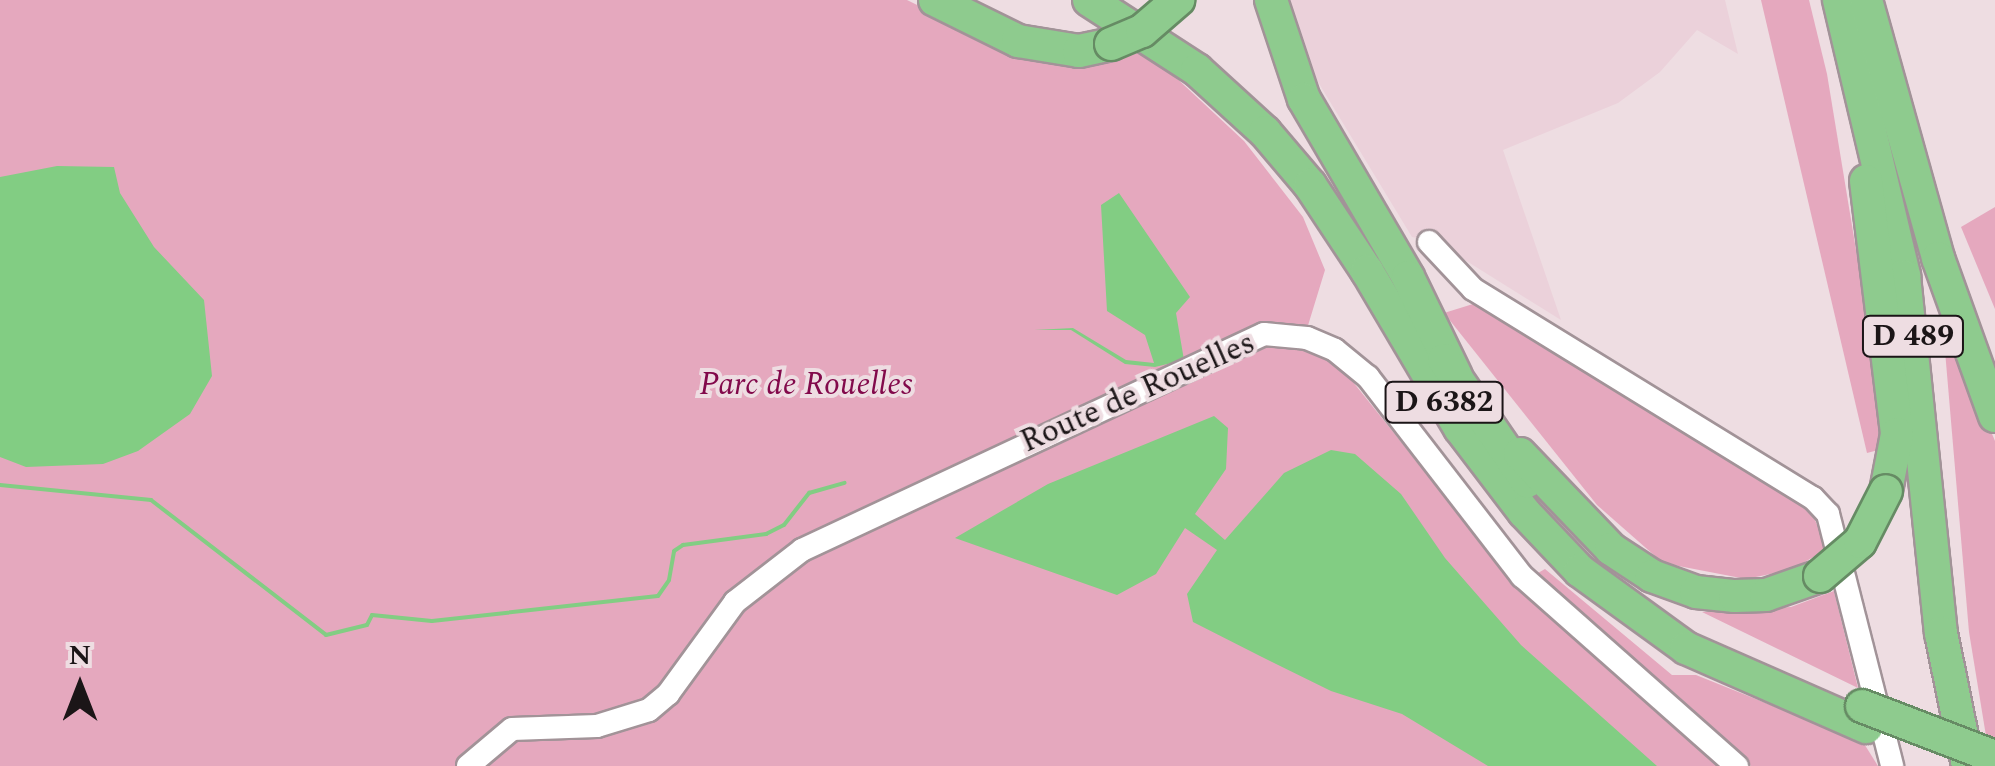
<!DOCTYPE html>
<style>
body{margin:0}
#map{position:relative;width:1995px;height:766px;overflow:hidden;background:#eedde2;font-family:Spectral,serif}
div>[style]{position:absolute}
.built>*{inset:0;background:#ebd1da}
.green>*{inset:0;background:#e5a8be}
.water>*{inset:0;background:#82cd83}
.stream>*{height:4px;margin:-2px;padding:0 2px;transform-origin:2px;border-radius:2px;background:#82cd83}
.roads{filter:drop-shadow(2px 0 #a29398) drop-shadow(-2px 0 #a29398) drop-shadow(0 2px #a29398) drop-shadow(0 -2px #a29398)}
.minor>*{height:22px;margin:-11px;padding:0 11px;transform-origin:11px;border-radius:11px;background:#fff}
.highway>*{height:32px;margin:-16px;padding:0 16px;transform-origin:16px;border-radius:16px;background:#8ecb8e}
.bridges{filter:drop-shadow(2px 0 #668b64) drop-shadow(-2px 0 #668b64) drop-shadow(0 2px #668b64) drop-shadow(0 -2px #668b64)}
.highway-bridge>*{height:32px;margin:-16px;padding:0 16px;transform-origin:16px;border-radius:16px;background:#8ecb8e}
span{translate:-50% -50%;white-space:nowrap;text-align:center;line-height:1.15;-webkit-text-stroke:8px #eedde2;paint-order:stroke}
.shield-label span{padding:2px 8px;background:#eedde2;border:2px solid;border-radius:8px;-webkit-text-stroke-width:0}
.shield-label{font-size:30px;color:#1b1517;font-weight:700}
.park-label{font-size:32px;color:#82094b;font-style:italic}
.street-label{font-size:32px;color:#1b1517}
.north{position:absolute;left:30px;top:636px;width:100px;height:100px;-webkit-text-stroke:8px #eedde2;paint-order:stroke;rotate:0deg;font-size:28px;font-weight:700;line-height:40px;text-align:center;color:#1b1517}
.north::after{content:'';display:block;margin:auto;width:35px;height:45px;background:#1b1517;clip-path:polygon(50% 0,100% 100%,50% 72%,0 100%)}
</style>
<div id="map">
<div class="built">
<div style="clip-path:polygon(1289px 0,1725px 0,1738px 54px,1697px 30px,1660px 72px,1618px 103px,1503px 150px,1561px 320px,1436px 242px,1412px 237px,1312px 72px)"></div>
</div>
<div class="green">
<div style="clip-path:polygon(0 0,907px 0,988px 40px,1142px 46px,1244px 141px,1303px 217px,1325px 270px,1302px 345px,1337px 362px,1510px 578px,1717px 766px,0 766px)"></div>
<div style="clip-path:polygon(1761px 0,1809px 0,1827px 74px,1876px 371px,1882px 449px,1867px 453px)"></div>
<div style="clip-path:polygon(1995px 207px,1995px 309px,1961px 227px)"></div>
<div style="clip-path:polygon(1473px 304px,1810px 509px,1828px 549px,1790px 570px,1746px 579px,1663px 563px,1597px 505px,1444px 313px)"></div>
<div style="clip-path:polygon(1951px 336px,1995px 441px,1995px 745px,1987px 742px,1969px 632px,1944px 339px)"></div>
<div style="clip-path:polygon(1545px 569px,1672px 675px,1696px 675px,1863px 742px,1878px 766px,1751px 766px,1538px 573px)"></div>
<div style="clip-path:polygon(1834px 591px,1858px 688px,1702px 612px,1791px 607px)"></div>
</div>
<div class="water">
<div style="clip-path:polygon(57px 166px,114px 167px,120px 193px,154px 247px,204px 300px,212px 376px,190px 414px,138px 451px,103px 464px,26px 467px,0 457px,0 177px)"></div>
<div style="clip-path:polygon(1119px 193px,1190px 297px,1176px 313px,1184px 360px,1155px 367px,1125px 364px,1071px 330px,1034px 330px,1073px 328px,1126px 360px,1154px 363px,1145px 335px,1107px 311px,1101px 205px)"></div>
<div style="clip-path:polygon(1214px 416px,1228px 428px,1226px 469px,1195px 514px,1225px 540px,1284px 473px,1331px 450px,1355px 454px,1401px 494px,1445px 558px,1521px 645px,1657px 766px,1488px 766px,1402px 714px,1331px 691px,1260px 656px,1193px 622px,1187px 594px,1217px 550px,1185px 528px,1156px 574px,1117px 595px,955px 538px,1048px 484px)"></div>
</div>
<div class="stream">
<div style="left:0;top:485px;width:152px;rotate:5.7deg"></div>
<div style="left:151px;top:500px;width:221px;rotate:37.6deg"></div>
<div style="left:326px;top:635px;width:42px;rotate:-13.7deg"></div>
<div style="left:367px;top:625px;width:11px;rotate:-63deg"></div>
<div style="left:372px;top:615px;width:60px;rotate:5.7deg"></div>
<div style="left:432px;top:621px;width:227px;rotate:-6.3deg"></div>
<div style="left:658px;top:596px;width:19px;rotate:-55deg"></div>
<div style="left:669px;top:580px;width:29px;rotate:-80deg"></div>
<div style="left:674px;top:551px;width:11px;rotate:-34deg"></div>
<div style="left:683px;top:545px;width:84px;rotate:-7.5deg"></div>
<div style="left:766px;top:534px;width:20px;rotate:-27deg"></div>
<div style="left:784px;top:525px;width:41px;rotate:-52deg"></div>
<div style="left:809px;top:493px;width:37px;rotate:-16deg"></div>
</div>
<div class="roads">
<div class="minor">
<div style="left:1429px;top:242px;width:64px;rotate:46.9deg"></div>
<div style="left:1473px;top:289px;width:399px;rotate:31.6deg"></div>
<div style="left:1813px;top:498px;width:22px;rotate:47deg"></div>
<div style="left:1828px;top:514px;width:260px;rotate:75.7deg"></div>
<div style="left:468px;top:766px;width:57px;rotate:-40.1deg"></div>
<div style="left:512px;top:729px;width:85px;rotate:-2deg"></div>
<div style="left:597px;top:726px;width:54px;rotate:-17.1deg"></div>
<div style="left:649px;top:710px;width:25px;rotate:-40deg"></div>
<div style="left:668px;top:694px;width:114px;rotate:-53.9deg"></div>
<div style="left:735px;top:602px;width:85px;rotate:-37.8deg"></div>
<div style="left:802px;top:550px;width:510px;rotate:-25.06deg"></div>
<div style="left:1264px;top:334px;width:43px;rotate:5.3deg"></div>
<div style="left:1307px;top:338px;width:30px;rotate:23deg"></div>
<div style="left:1335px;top:350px;width:43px;rotate:39.3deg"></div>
<div style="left:1368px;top:377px;width:252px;rotate:52.3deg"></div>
<div style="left:1522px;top:576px;width:287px;rotate:41.5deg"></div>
</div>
<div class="highway">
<div style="left:935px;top:0;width:93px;rotate:26.3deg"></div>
<div style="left:1018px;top:41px;width:62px;rotate:9.3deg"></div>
<div style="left:1079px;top:51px;width:33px;rotate:-12deg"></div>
<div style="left:1089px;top:0;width:129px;rotate:32.9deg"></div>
<div style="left:1197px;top:70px;width:92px;rotate:42.4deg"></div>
<div style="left:1265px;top:132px;width:70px;rotate:49.7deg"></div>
<div style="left:1310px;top:185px;width:103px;rotate:56.5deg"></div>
<div style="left:1367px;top:271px;width:182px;rotate:59.4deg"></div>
<div style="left:1460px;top:428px;width:106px;rotate:52.7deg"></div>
<div style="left:1524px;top:512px;width:81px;rotate:46.5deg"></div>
<div style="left:1580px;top:571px;width:131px;rotate:36deg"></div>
<div style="left:1686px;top:648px;width:197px;rotate:23.7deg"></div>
<div style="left:1271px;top:0;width:104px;rotate:71.6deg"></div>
<div style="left:1304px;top:99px;width:206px;rotate:59.7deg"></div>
<div style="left:1408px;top:277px;width:110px;rotate:64.1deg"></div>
<div style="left:1839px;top:0;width:284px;rotate:76.7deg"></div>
<div style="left:1904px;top:276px;width:359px;rotate:84.1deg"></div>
<div style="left:1941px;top:633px;width:136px;rotate:78.5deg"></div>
<div style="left:1866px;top:0;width:268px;rotate:74.4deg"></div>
<div style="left:1938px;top:258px;width:168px;rotate:70.2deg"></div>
<div style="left:1866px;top:181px;width:255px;rotate:83deg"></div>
<div style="left:1897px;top:434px;width:58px;rotate:100.9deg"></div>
<div style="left:1444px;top:360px;width:147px;rotate:55.6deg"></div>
<div style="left:1520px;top:454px;width:132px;rotate:46.2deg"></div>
<div style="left:1611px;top:549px;width:49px;rotate:33.4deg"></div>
<div style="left:1652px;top:576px;width:47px;rotate:20deg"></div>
<div style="left:1696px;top:592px;width:39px;rotate:6deg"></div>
<div style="left:1735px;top:596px;width:31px;rotate:-2deg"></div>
<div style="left:1766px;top:595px;width:57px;rotate:-19.4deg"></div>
</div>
</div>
<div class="bridges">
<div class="highway-bridge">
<div style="left:1111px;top:44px;width:34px;rotate:-23deg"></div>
<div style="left:1142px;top:31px;width:48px;rotate:-40.7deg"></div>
<div style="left:1820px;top:576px;width:52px;rotate:-40.4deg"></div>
<div style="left:1860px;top:542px;width:57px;rotate:-63deg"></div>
<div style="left:1862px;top:706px;width:142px;rotate:21deg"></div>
</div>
</div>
<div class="shield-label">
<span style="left:1913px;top:336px">D 489</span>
<span style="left:1444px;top:402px">D 6382</span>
</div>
<div class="park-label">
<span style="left:806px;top:385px">Parc de Rouelles</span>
</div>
<div class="street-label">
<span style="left:1138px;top:393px;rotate:-24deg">Route de Rouelles</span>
</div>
<div class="north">N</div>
</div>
